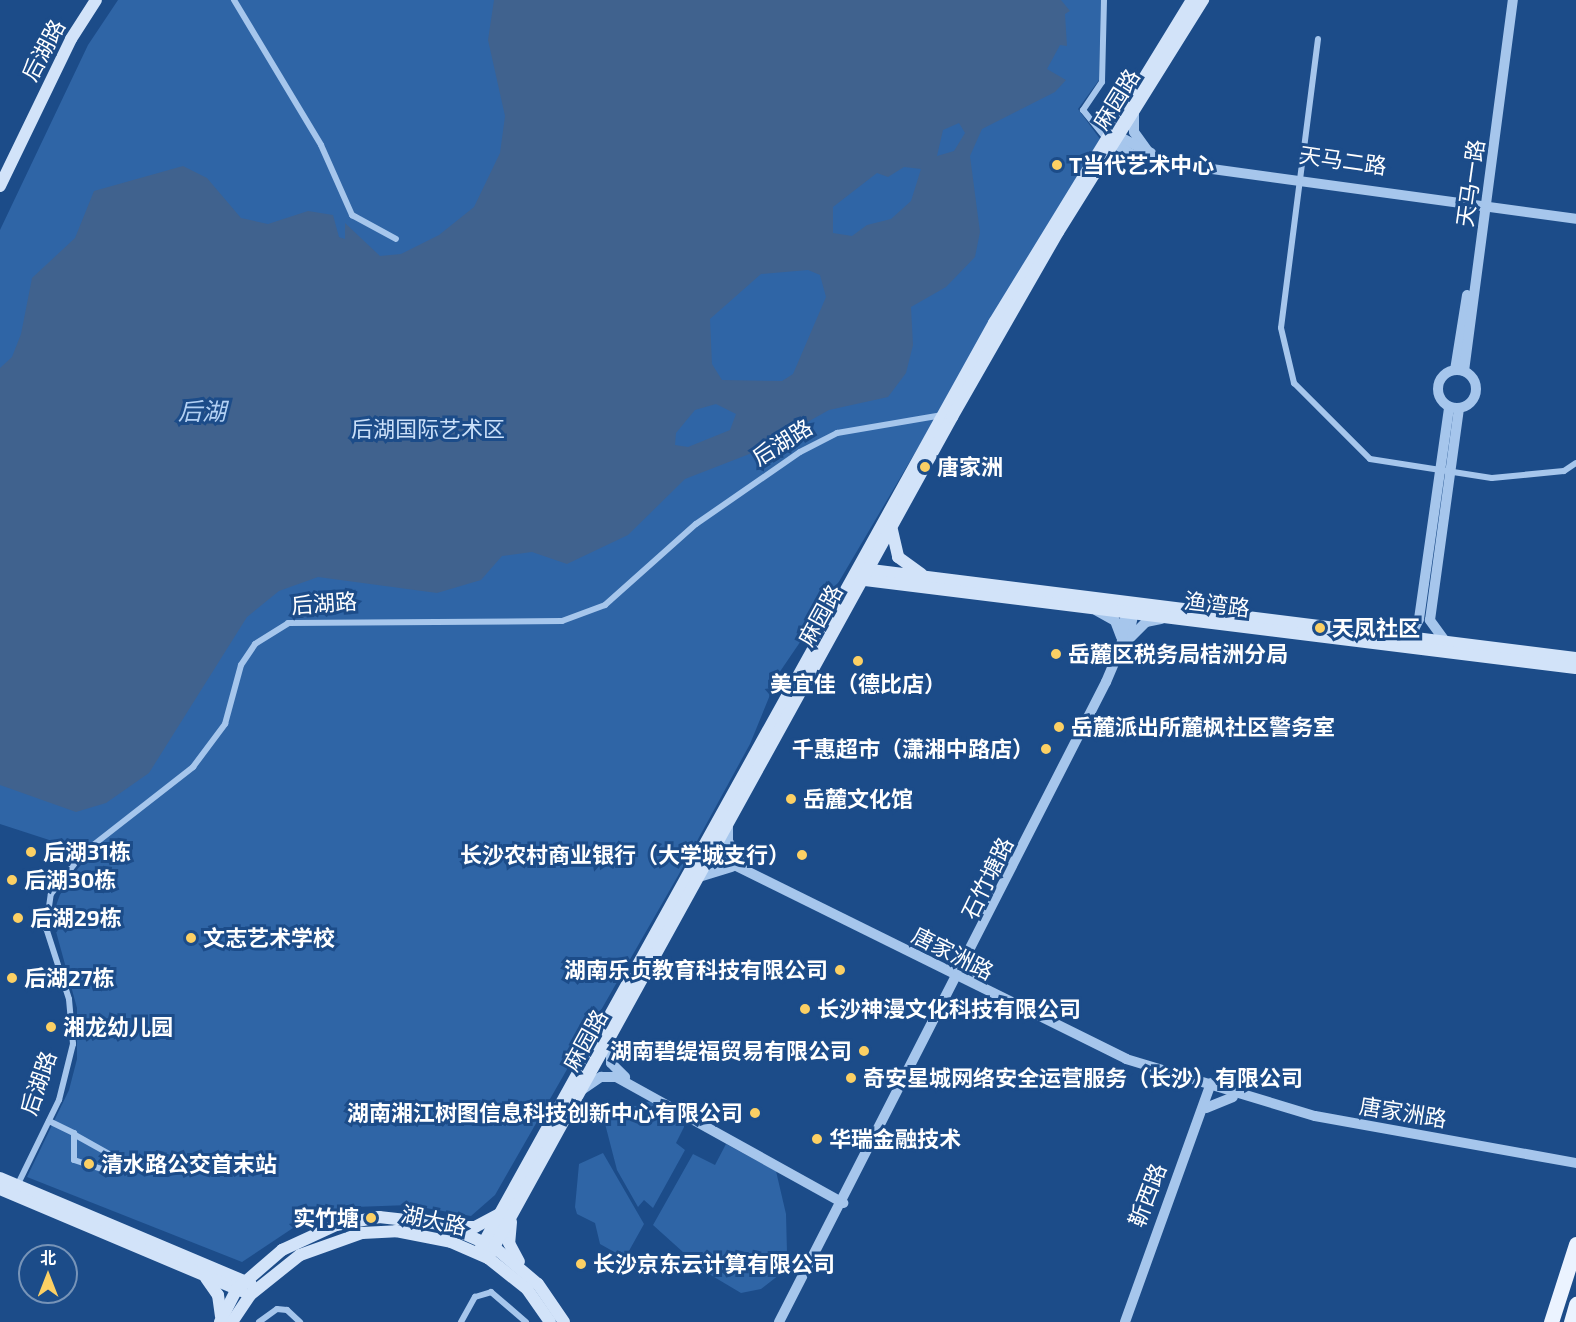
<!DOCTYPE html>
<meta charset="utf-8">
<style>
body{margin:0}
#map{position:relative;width:1576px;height:1322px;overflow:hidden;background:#1c4c89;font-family:"Exo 2","Noto Sans SC",sans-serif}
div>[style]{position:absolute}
.green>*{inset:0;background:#2f65a6}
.water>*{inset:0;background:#40628e}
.minor>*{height:6px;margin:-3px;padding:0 3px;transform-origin:3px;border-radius:3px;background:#a6c6ec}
.tertiary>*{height:10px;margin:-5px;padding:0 5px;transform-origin:5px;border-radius:5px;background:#a6c6ec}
.tertiary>.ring{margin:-5px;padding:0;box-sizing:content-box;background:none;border:10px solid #a6c6ec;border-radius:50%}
.secondary>*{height:12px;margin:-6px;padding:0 6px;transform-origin:6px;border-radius:6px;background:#d2e3f9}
.primary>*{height:15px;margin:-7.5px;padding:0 7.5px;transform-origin:7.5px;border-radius:7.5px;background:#ebf3ff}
.dots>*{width:16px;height:16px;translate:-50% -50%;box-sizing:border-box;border:3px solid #1c4c89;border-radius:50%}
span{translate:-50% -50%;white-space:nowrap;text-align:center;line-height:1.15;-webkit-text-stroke:6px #1c4c89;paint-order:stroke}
.street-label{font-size:22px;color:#fff}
.poi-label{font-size:22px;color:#fff;font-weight:700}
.left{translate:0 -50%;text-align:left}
.right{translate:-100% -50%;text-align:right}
.park-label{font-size:22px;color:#cbe0f9}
.water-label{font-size:24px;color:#b2d0f3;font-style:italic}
.north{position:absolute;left:18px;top:1244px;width:60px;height:60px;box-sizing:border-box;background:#1c4c89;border:2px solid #7794b8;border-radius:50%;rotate:0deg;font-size:16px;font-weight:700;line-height:24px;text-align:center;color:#fff}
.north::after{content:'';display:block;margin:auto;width:21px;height:27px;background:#fcd064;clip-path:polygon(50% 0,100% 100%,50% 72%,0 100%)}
</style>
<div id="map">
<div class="green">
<div style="clip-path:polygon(118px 0,1101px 0,1099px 80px,1078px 109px,1100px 139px,824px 607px,779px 673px,750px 744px,679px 874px,495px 1195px,471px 1216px,409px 1205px,355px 1207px,293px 1228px,242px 1262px,27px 1177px,69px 1090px,77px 1059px,77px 1008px,52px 917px,63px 886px,86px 859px,80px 850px,0 824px,0 230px,88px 45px)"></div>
<div style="clip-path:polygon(651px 1101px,687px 1121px,676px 1143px,685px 1150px,653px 1208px,644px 1200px,638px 1207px,617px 1170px,603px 1116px)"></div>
<div style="clip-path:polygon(726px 1144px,776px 1171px,786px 1214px,787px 1253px,779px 1275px,761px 1289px,741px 1293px,704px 1271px,653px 1225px,693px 1154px,715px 1165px)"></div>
<div style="clip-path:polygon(603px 1153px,644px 1224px,625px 1258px,600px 1244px,595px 1223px,577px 1214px,575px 1207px,579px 1164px)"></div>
</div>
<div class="water">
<div style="clip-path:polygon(evenodd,494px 0,1061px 0,1070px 11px,1065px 14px,1067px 46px,1060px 45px,1047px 69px,1066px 80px,1055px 92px,982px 129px,970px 156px,980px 232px,975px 257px,946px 287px,911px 307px,913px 345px,906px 373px,888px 397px,829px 410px,752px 453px,685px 479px,628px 535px,567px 564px,532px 552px,502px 556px,481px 580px,437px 593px,318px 577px,279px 591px,247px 617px,149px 773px,106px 803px,76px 812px,0 785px,0 368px,12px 357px,21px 334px,32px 278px,75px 238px,94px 191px,183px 166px,207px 178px,241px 218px,268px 224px,308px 211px,333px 215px,339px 237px,345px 239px,345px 223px,380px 256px,401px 254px,439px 235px,474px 207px,500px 153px,505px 116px,488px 40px,494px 0,959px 123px,965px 133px,954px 151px,937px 156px,943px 130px,959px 123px,494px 0,904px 167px,921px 169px,911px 201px,891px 219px,867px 225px,852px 236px,833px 233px,833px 207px,877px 173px,888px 177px,904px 167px,494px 0,808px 270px,820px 275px,826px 297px,793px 374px,782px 381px,722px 380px,712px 364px,710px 319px,761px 274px,808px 270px,494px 0,716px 404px,736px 414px,730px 430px,688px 447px,675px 445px,676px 433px,695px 410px,716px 404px)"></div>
</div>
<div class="minor">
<div style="left:234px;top:0;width:169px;rotate:59deg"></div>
<div style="left:321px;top:145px;width:77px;rotate:66.1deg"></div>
<div style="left:352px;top:215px;width:50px;rotate:28.6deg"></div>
<div style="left:1104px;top:0;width:82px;rotate:91.4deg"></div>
<div style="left:1102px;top:82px;width:34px;rotate:124deg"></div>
<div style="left:1083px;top:110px;width:36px;rotate:51deg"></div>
<div style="left:1318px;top:39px;width:291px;rotate:97.3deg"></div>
<div style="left:1281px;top:328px;width:57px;rotate:76.7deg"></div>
<div style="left:1294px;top:383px;width:107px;rotate:45deg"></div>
<div style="left:1370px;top:459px;width:123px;rotate:8.9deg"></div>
<div style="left:1492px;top:478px;width:72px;rotate:-5.6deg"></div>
<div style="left:1564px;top:471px;width:14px;rotate:-34deg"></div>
<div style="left:49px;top:1121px;width:28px;rotate:26deg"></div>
<div style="left:74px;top:1133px;width:27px;rotate:90deg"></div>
<div style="left:74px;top:1160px;width:45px;rotate:18deg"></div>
<div style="left:117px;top:1174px;width:14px;rotate:-78deg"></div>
<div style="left:120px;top:1160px;width:51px;rotate:-150.9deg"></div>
<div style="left:17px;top:1186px;width:96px;rotate:-64deg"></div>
<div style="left:59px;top:1100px;width:58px;rotate:-76deg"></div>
<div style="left:73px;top:1044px;width:45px;rotate:-95.1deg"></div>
<div style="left:69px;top:999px;width:75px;rotate:-107.9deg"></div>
<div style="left:46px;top:928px;width:34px;rotate:-82deg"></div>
<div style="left:51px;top:894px;width:52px;rotate:-52deg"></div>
<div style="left:83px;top:853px;width:140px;rotate:-38deg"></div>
<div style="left:193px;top:767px;width:54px;rotate:-53.3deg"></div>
<div style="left:225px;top:724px;width:61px;rotate:-74.8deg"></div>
<div style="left:241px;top:665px;width:25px;rotate:-56deg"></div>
<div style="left:255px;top:644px;width:39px;rotate:-32deg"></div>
<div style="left:288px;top:623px;width:274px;rotate:-0.4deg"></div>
<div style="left:562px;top:621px;width:46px;rotate:-20.4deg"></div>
<div style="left:605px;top:605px;width:122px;rotate:-41.7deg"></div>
<div style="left:696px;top:524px;width:126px;rotate:-34.7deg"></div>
<div style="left:800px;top:452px;width:42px;rotate:-27.2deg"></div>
<div style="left:837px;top:433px;width:107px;rotate:-9.7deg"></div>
<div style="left:259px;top:1322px;width:22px;rotate:-36deg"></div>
<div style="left:277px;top:1309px;width:10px;rotate:6deg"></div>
<div style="left:287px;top:1310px;width:18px;rotate:43deg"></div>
<div style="left:461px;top:1322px;width:29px;rotate:-61deg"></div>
<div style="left:475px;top:1297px;width:17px;rotate:-17deg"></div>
<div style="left:491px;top:1292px;width:46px;rotate:40.6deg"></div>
</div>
<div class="tertiary">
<div style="left:1134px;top:112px;width:20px;rotate:90deg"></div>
<div style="left:1134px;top:132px;width:24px;rotate:54deg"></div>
<div style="left:1112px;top:133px;width:44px;rotate:27.1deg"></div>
<div style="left:1109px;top:140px;width:26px;rotate:32deg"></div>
<div style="left:1131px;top:154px;width:31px;rotate:15deg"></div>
<div style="left:1161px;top:162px;width:419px;rotate:7.8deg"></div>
<div style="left:1101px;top:165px;width:15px;rotate:-28deg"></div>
<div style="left:1114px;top:158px;width:20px;rotate:-3deg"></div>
<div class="ring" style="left:1438px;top:370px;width:28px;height:28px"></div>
<div style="left:1455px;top:370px;width:76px;rotate:-80.9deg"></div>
<div style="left:1464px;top:371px;width:374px;rotate:-82.5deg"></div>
<div style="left:1097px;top:611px;width:21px;rotate:29deg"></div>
<div style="left:1115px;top:621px;width:17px;rotate:69deg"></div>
<div style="left:1400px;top:636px;width:14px;rotate:-21deg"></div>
<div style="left:1413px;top:631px;width:13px;rotate:-63deg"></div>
<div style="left:1419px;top:619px;width:214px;rotate:-81.9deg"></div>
<div style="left:1130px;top:638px;width:23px;rotate:-45deg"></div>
<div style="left:1146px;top:622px;width:15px;rotate:-11deg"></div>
<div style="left:1445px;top:641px;width:26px;rotate:-126deg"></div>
<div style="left:1430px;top:620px;width:214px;rotate:-82.2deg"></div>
<div style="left:1127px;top:644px;width:39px;rotate:-78deg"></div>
<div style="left:728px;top:824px;width:17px;rotate:90deg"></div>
<div style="left:728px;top:841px;width:21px;rotate:59deg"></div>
<div style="left:710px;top:843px;width:35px;rotate:35deg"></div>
<div style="left:704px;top:850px;width:471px;rotate:26.3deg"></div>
<div style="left:1126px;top:1059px;width:197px;rotate:16.8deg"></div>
<div style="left:1315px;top:1116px;width:265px;rotate:10.2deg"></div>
<div style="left:699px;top:877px;width:34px;rotate:-17deg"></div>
<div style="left:973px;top:957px;width:25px;rotate:76deg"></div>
<div style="left:611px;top:1036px;width:27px;rotate:90deg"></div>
<div style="left:611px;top:1063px;width:20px;rotate:45deg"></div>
<div style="left:583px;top:1089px;width:22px;rotate:-34deg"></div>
<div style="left:601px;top:1077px;width:15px"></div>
<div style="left:616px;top:1077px;width:260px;rotate:29deg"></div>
<div style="left:1206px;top:1108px;width:29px;rotate:-22deg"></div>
<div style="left:779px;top:1322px;width:719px;rotate:-62.94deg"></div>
<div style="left:1106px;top:682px;width:38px;rotate:-67deg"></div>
<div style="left:1121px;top:647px;width:42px;rotate:-81.9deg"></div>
<div style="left:1125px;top:1322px;width:254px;rotate:-70.2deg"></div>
</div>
<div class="secondary">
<div style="left:0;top:186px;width:163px;rotate:-64.2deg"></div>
<div style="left:71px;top:39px;width:46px;rotate:-57.3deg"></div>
<div style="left:892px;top:530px;width:28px;rotate:77deg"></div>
<div style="left:898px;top:557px;width:29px;rotate:36deg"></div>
<div style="left:863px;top:569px;width:719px;rotate:7.12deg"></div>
<div style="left:857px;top:579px;width:724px;rotate:7.06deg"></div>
<div style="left:0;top:1178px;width:272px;rotate:22.9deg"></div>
<div style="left:0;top:1189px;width:263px;rotate:22.9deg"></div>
<div style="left:511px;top:1222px;width:21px;rotate:95deg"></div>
<div style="left:509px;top:1243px;width:21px;rotate:62deg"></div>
<div style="left:458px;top:1227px;width:17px"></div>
<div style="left:475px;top:1227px;width:26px;rotate:-28deg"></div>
<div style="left:478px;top:1253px;width:1064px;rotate:-60.98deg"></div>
<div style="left:994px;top:323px;width:379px;rotate:-58.5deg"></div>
<div style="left:488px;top:1258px;width:961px;rotate:-61.11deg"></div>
<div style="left:952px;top:417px;width:213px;rotate:-60.2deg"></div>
<div style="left:1058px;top:232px;width:274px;rotate:-58deg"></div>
<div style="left:206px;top:1278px;width:21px;rotate:55deg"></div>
<div style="left:218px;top:1295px;width:21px;rotate:82deg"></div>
<div style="left:220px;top:1322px;width:37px;rotate:-63deg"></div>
<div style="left:237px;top:1289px;width:60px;rotate:-40.9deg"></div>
<div style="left:282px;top:1250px;width:60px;rotate:-24.8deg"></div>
<div style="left:336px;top:1225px;width:44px;rotate:-10.5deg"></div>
<div style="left:379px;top:1217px;width:63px;rotate:6.3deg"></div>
<div style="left:442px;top:1224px;width:57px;rotate:23.9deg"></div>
<div style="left:494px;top:1247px;width:57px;rotate:40.1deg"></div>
<div style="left:538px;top:1284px;width:46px;rotate:55.6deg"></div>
<div style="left:232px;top:1322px;width:32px;rotate:-56deg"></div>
<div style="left:250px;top:1295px;width:64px;rotate:-38.7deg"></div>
<div style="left:300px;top:1255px;width:66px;rotate:-19.5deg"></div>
<div style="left:362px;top:1233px;width:34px;rotate:-3deg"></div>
<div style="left:396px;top:1231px;width:56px;rotate:11.3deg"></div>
<div style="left:451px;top:1242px;width:40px;rotate:23.4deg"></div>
<div style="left:488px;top:1258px;width:50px;rotate:38.5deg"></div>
<div style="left:527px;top:1289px;width:40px;rotate:55.1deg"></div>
</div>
<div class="primary">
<div style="left:1551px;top:1322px;width:82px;rotate:-72.2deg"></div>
<div style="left:1571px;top:1322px;width:19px;rotate:-74deg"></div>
</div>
<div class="dots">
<div style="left:1057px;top:165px;background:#fcd064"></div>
<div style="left:925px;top:467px;background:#fcd064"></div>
<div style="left:1320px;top:628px;background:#fcd064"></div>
<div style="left:1056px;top:654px;background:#fcd064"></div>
<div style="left:858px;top:661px;background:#fcd064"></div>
<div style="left:1059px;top:727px;background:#fcd064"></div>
<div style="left:1046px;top:749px;background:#fcd064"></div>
<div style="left:791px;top:799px;background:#fcd064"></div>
<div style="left:31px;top:852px;background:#fcd064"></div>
<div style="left:802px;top:855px;background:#fcd064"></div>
<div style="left:12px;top:880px;background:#fcd064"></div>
<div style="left:18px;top:918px;background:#fcd064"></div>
<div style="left:191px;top:938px;background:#fcd064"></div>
<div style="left:840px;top:970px;background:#fcd064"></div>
<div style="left:12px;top:978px;background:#fcd064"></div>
<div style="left:805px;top:1009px;background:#fcd064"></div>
<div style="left:51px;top:1027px;background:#fcd064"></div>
<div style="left:864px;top:1051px;background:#fcd064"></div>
<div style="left:851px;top:1078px;background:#fcd064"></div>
<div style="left:755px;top:1113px;background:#fcd064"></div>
<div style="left:817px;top:1139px;background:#fcd064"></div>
<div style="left:89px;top:1164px;background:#fcd064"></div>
<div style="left:371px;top:1218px;background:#fcd064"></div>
<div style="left:581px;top:1264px;background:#fcd064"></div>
</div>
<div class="street-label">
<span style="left:43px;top:50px;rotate:-62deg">后湖路</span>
<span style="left:1116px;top:99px;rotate:-58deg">麻园路</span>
<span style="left:1343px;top:160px;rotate:8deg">天马二路</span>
<span style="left:1470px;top:183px;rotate:-82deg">天马一路</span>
<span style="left:782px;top:442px;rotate:-32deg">后湖路</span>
<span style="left:324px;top:603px;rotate:-4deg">后湖路</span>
<span style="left:1217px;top:604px;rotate:7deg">渔湾路</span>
<span style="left:820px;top:615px;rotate:-61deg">麻园路</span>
<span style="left:987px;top:878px;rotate:-64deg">石竹塘路</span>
<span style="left:953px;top:953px;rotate:27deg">唐家洲路</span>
<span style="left:585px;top:1040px;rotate:-61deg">麻园路</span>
<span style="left:38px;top:1083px;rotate:-71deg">后湖路</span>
<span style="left:1403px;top:1112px;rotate:9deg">唐家洲路</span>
<span style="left:1147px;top:1195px;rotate:-69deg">靳西路</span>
<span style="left:434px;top:1220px;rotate:12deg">湖大路</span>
</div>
<div class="poi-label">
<span class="left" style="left:1069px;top:165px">T当代艺术中心</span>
<span class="left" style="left:937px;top:467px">唐家洲</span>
<span class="left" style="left:1332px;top:628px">天凤社区</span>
<span class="left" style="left:1068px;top:654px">岳麓区税务局桔洲分局</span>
<span style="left:858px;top:684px">美宜佳（德比店）</span>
<span class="left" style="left:1071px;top:727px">岳麓派出所麓枫社区警务室</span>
<span class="right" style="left:1034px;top:749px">千惠超市（潇湘中路店）</span>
<span class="left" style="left:803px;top:799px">岳麓文化馆</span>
<span class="left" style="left:43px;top:852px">后湖31栋</span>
<span class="right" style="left:790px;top:855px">长沙农村商业银行（大学城支行）</span>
<span class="left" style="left:24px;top:880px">后湖30栋</span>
<span class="left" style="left:30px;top:918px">后湖29栋</span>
<span class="left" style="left:203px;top:938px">文志艺术学校</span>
<span class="right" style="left:828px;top:970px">湖南乐贞教育科技有限公司</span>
<span class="left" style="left:24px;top:978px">后湖27栋</span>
<span class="left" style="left:817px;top:1009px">长沙神漫文化科技有限公司</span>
<span class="left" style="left:63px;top:1027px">湘龙幼儿园</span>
<span class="right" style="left:852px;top:1051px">湖南碧缇福贸易有限公司</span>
<span class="left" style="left:863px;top:1078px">奇安星城网络安全运营服务（长沙）有限公司</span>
<span class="right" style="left:743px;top:1113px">湖南湘江树图信息科技创新中心有限公司</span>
<span class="left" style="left:829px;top:1139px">华瑞金融技术</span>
<span class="left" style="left:101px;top:1164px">清水路公交首末站</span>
<span class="right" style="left:359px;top:1218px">实竹塘</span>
<span class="left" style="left:593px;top:1264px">长沙京东云计算有限公司</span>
</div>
<div class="park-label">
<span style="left:428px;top:429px">后湖国际艺术区</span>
</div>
<div class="water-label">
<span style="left:202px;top:411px">后湖</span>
</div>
<div class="north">北</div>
</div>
